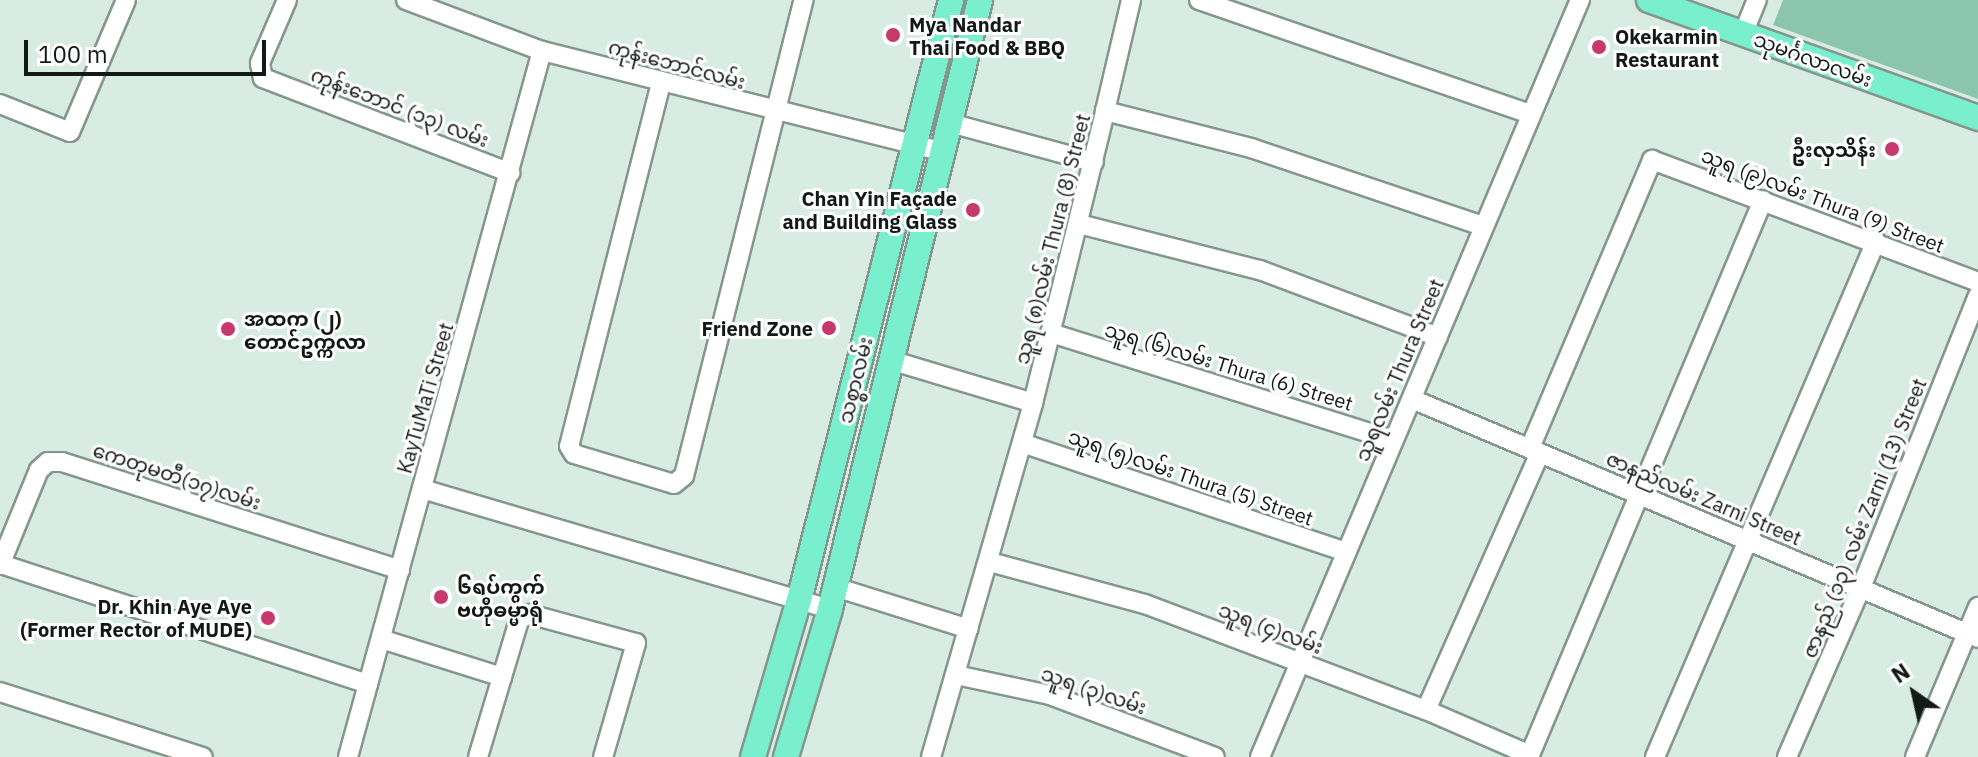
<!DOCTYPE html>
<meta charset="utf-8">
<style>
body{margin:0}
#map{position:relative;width:1978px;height:757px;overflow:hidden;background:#d9ece3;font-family:"IBM Plex Sans","Noto Sans Myanmar",sans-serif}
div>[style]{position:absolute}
.green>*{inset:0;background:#8cc5ad}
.roads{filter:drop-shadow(2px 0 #84968e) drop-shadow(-2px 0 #84968e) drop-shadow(0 2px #84968e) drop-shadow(0 -2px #84968e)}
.minor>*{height:18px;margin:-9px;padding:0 9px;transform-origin:9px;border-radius:9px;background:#fff}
.major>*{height:24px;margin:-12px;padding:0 12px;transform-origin:12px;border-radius:12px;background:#79efcd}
.dots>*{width:22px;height:22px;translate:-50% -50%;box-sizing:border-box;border:4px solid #fff;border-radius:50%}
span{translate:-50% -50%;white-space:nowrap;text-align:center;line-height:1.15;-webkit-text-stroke:6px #fff;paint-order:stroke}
.poi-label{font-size:20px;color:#131916;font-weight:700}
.left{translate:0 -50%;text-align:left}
.right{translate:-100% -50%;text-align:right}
.street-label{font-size:20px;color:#131916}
.north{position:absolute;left:1874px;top:653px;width:80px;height:80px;-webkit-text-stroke:6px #fff;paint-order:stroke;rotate:326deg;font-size:22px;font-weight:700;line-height:32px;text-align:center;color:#131916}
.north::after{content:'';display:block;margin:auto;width:28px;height:36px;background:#131916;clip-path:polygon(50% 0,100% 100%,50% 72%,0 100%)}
.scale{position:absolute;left:24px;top:40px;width:242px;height:36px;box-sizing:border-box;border:4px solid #131916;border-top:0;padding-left:10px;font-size:24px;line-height:28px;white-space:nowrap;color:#131916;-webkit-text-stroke:6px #fff;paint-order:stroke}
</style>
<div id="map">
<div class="green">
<div style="clip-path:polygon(1783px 0,1978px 0,1978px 99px,1773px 25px)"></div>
</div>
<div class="roads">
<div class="minor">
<div style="left:287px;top:0;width:69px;rotate:113.2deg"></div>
<div style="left:260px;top:63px;width:15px;rotate:79deg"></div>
<div style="left:263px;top:78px;width:265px;rotate:21deg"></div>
<div style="left:406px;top:0;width:145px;rotate:20.6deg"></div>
<div style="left:542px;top:51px;width:414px;rotate:14.1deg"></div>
<div style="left:1199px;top:0;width:351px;rotate:19deg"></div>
<div style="left:1743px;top:34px;width:37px;rotate:-68deg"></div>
<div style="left:661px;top:83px;width:374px;rotate:104.2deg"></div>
<div style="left:569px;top:446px;width:9px;rotate:58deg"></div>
<div style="left:574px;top:454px;width:104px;rotate:16.7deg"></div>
<div style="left:674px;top:484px;width:13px;rotate:-39deg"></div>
<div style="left:684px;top:476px;width:491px;rotate:-75.9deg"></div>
<div style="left:0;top:104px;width:75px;rotate:21.8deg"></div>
<div style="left:70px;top:132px;width:143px;rotate:-67deg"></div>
<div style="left:1105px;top:111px;width:114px;rotate:-76.8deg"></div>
<div style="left:950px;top:123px;width:149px;rotate:15.2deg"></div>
<div style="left:1079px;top:224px;width:187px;rotate:14.3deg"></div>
<div style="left:1260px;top:270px;width:190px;rotate:20.6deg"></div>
<div style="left:1051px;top:333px;width:358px;rotate:17.4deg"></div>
<div style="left:890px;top:360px;width:149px;rotate:16.7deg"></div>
<div style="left:1412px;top:399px;width:614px;rotate:22.89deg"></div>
<div style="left:1022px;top:443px;width:342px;rotate:18.6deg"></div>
<div style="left:1530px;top:448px;width:313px;rotate:-67deg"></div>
<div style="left:1652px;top:160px;width:348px;rotate:20.5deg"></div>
<div style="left:422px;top:489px;width:425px;rotate:16.4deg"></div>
<div style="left:990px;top:562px;width:161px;rotate:15.2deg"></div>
<div style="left:1145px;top:604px;width:300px;rotate:20.7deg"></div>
<div style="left:1426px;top:710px;width:113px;rotate:23.4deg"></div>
<div style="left:0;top:565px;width:103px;rotate:-67.7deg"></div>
<div style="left:39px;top:470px;width:12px;rotate:-42deg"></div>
<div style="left:48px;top:462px;width:14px"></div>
<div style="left:62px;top:462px;width:355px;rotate:17.7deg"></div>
<div style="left:4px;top:565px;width:383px;rotate:18.1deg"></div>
<div style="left:835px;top:587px;width:140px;rotate:17.4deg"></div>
<div style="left:381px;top:639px;width:127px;rotate:17.4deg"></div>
<div style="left:956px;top:675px;width:96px;rotate:12deg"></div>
<div style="left:1050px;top:695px;width:176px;rotate:20.6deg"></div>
<div style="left:0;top:692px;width:213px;rotate:17.8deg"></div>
<div style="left:1426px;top:710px;width:281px;rotate:-66.1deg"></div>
<div style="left:348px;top:757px;width:732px;rotate:-74.64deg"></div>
<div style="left:478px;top:757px;width:143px;rotate:-73.3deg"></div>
<div style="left:519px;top:620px;width:12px;rotate:-31deg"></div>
<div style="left:529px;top:614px;width:111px;rotate:15.2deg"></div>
<div style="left:636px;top:643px;width:119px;rotate:106.1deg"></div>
<div style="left:931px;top:757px;width:368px;rotate:-73.9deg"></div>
<div style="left:1033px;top:403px;width:301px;rotate:-76.1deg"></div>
<div style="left:1105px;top:111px;width:151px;rotate:14.2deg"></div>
<div style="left:1251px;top:148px;width:245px;rotate:18.6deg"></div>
<div style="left:1260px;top:757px;width:822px;rotate:-67.09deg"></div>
<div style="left:1529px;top:757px;width:604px;rotate:-67.21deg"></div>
<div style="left:1655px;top:757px;width:561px;rotate:-66.81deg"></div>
<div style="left:1787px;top:757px;width:184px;rotate:-66.4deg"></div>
<div style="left:1861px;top:588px;width:315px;rotate:-68.2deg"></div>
<div style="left:1915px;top:757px;width:163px;rotate:-67.2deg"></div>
</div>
<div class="major">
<div style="left:1649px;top:0;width:350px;rotate:19.7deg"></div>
<div style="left:753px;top:757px;width:164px;rotate:-73.7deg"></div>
<div style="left:799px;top:600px;width:619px;rotate:-75.78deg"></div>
<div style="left:786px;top:757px;width:154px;rotate:-73.4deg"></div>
<div style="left:830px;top:609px;width:627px;rotate:-76.16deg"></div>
</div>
</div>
<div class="dots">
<div style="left:893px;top:35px;background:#c5396c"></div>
<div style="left:1599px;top:47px;background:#c5396c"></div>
<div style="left:1892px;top:149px;background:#c5396c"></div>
<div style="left:973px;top:210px;background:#c5396c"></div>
<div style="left:829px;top:328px;background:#c5396c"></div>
<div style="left:228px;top:329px;background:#c5396c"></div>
<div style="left:441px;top:597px;background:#c5396c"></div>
<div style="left:268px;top:618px;background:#c5396c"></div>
</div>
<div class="poi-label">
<span class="left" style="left:909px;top:36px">Mya Nandar<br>Thai Food &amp; BBQ</span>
<span class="left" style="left:1615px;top:48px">Okekarmin<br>Restaurant</span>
<span class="right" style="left:1876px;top:149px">ဦးလှသိန်း</span>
<span class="right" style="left:957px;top:210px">Chan Yin Façade<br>and Building Glass</span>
<span class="left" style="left:244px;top:330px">အထက (၂)<br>တောင်ဥက္ကလာ</span>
<span class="right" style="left:813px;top:328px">Friend Zone</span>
<span class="left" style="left:457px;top:598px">၆ရပ်ကွက်<br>ဗဟိုဓမ္မာရုံ</span>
<span class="right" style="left:252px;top:618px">Dr. Khin Aye Aye<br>(Former Rector of MUDE)</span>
</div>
<div class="street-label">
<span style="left:1813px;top:59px;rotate:20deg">သုမင်္ဂလာလမ်း</span>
<span style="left:677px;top:64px;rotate:15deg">ကုန်းဘောင်လမ်း</span>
<span style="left:400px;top:107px;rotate:21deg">ကုန်းဘောင် (၁၃) လမ်း</span>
<span style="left:1823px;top:200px;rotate:21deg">သူရ (၉)လမ်း Thura (9) Street</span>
<span style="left:1052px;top:239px;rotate:-76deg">သူရ (၈)လမ်း Thura (8) Street</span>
<span style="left:1229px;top:366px;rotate:17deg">သူရ (၆)လမ်း Thura (6) Street</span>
<span style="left:1399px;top:370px;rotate:-67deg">သူရလမ်း Thura Street</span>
<span style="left:855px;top:380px;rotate:-76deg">သစ္စာလမ်း</span>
<span style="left:425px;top:398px;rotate:-74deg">KayTuMaTi Street</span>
<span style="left:177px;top:476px;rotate:18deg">ကေတုမတီ(၁၇)လမ်း</span>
<span style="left:1191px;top:477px;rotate:19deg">သူရ (၅)လမ်း Thura (5) Street</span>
<span style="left:1704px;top:498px;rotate:23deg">ဇာနည်လမ်း Zarni Street</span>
<span style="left:1864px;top:518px;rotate:-68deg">ဇာနည် (၁၃) လမ်း Zarni (13) Street</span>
<span style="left:1271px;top:628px;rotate:21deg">သူရ (၄)လမ်း</span>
<span style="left:1094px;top:690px;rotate:19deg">သူရ (၃)လမ်း</span>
</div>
<div class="north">N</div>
<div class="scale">100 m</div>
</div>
